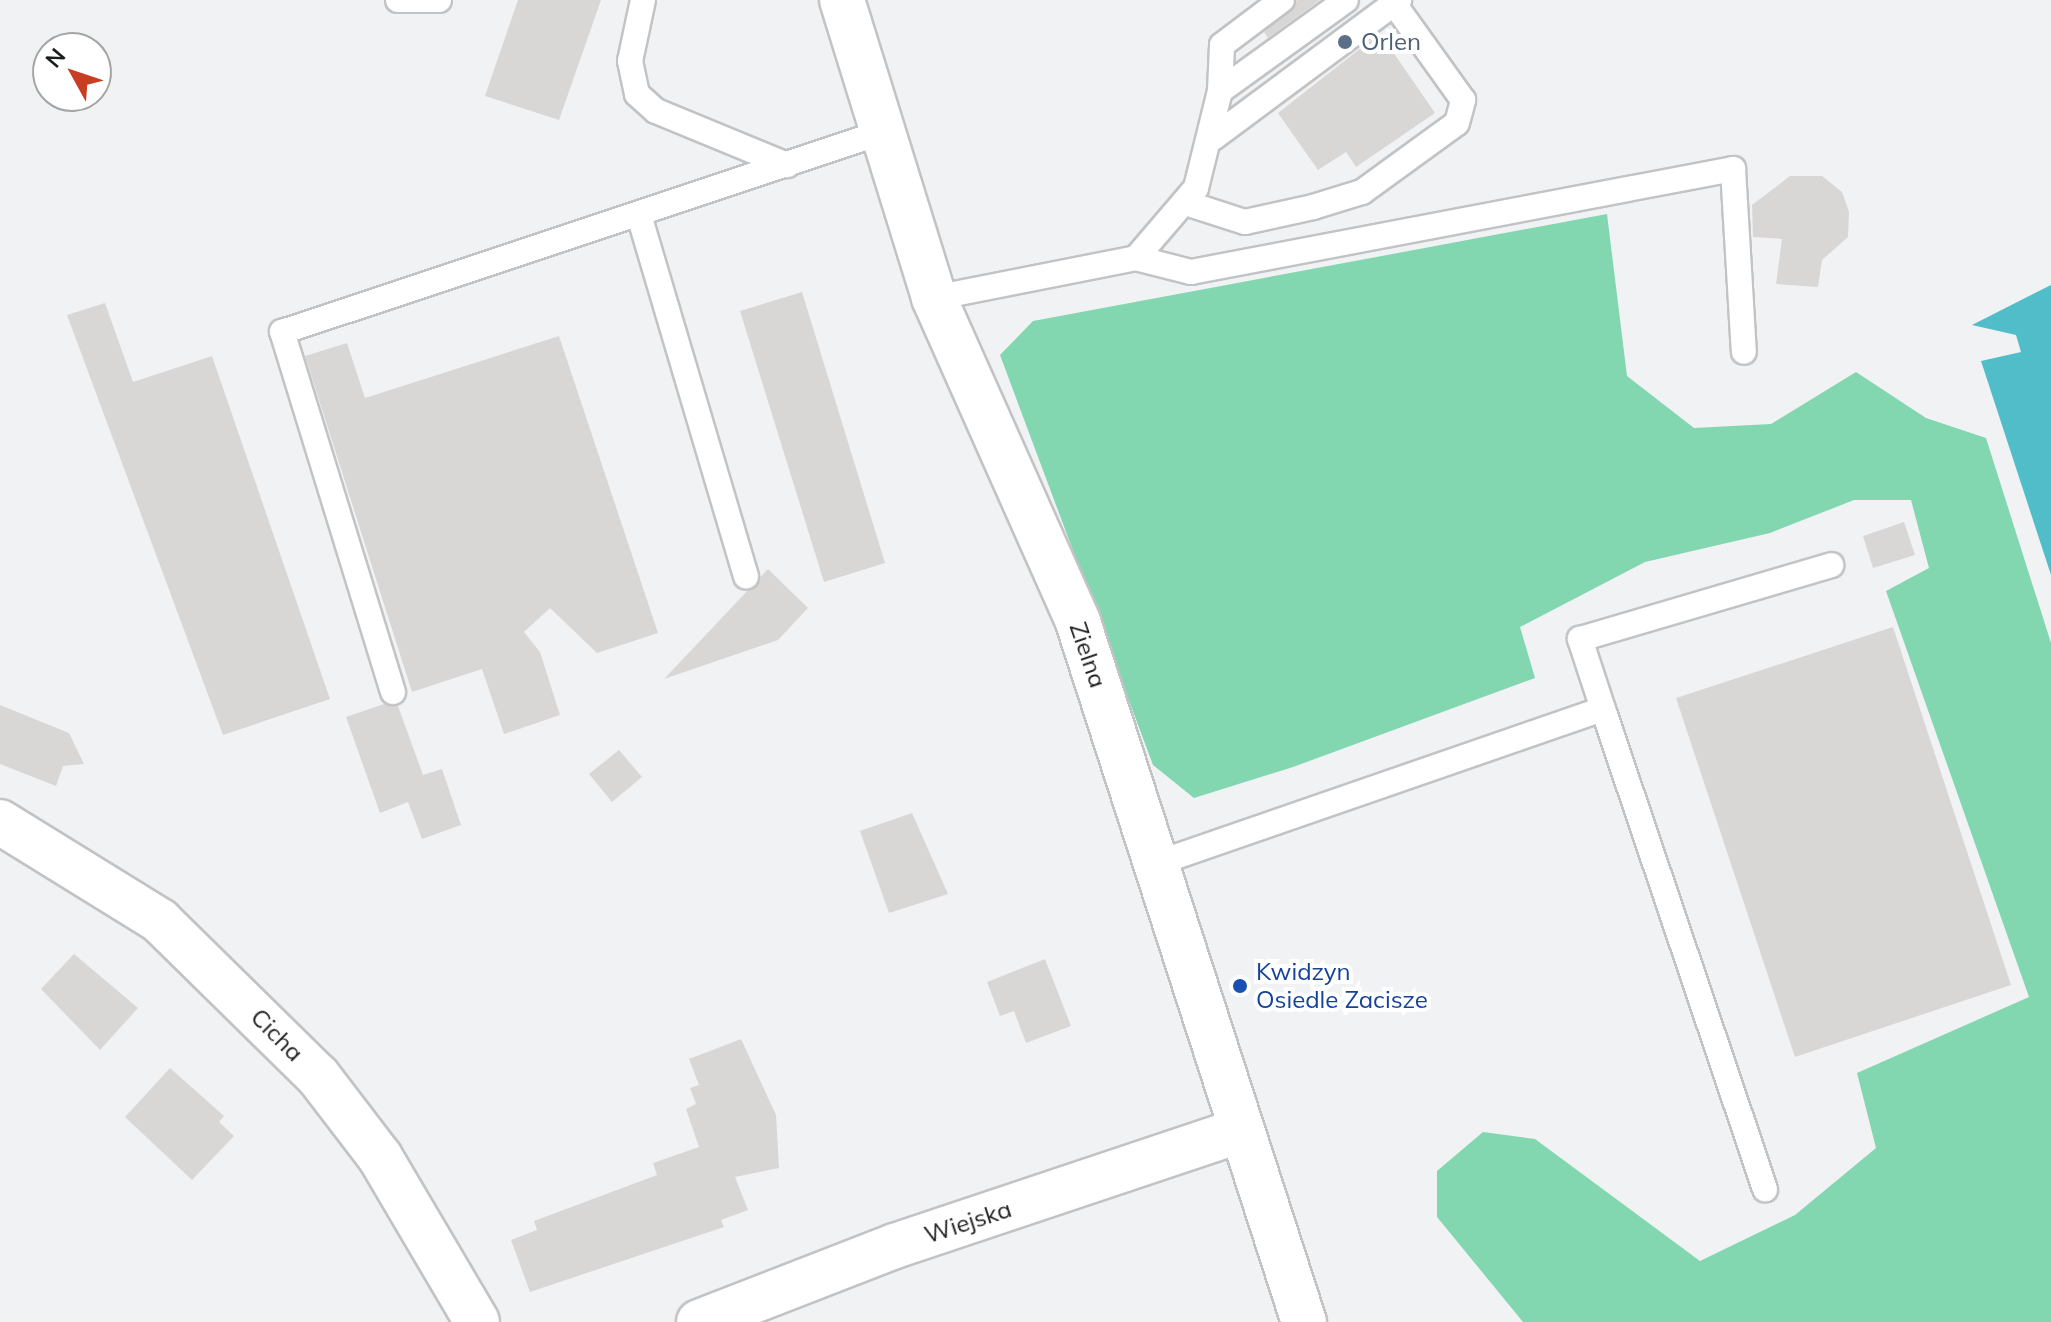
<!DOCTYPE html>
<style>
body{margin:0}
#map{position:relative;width:2051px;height:1322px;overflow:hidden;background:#f1f2f4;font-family:Mulish,sans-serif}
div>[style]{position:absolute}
.forest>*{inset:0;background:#82d7b1}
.water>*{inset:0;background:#51bdc9}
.building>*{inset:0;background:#d9d7d6}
.roads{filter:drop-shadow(2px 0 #c2c3c5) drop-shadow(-2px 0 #c2c3c5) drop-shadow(0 2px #c2c3c5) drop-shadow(0 -2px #c2c3c5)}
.lane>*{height:24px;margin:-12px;padding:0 12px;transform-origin:12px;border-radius:12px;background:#fff}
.street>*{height:44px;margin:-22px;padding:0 22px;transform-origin:22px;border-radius:22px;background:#fff}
.dots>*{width:22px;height:22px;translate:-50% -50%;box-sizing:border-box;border:4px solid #fff;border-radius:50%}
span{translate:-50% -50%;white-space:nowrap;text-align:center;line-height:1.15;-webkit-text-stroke:8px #fff;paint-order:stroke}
.service-label{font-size:24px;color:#4e5e75}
.left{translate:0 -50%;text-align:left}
.street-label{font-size:24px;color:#1c1d1d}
.transit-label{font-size:24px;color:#164399}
.north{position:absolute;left:32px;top:32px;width:80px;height:80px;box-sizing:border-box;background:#fff;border:2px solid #a4a5a5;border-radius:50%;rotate:310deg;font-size:22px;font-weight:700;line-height:32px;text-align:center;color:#1c1d1d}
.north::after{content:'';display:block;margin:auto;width:28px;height:36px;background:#c83e23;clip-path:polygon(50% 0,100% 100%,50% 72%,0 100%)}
</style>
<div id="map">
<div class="forest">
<div style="clip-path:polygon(1607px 214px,1627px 376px,1694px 428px,1771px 424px,1856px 372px,1926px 418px,1986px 438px,2051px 643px,2051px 1322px,1523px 1322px,1437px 1217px,1437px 1171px,1483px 1132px,1535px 1139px,1700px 1261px,1795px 1215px,1876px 1148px,1857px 1073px,2029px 997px,1886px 591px,1929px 568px,1911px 500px,1854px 500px,1770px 533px,1645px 562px,1520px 627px,1535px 678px,1293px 767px,1194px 798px,1153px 765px,1000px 355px,1033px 321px)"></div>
</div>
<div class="water">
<div style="clip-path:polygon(2051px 285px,2051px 575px,1981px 361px,2021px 352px,2016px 335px,1972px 325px)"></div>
</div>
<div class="building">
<div style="clip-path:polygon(518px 0,601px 0,559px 120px,485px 96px)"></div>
<div style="clip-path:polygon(1297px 0,1320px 0,1268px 38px,1264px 32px)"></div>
<div style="clip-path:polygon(1380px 33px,1435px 113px,1356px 167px,1346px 152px,1318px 170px,1278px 113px)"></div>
<div style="clip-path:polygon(1790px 176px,1822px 176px,1842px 192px,1849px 212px,1848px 237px,1822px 260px,1818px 287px,1776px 284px,1782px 239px,1753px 237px,1752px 205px)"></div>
<div style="clip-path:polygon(802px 292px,885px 563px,824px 582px,740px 311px)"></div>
<div style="clip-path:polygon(105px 303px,133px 382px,212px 356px,330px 699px,223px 735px,67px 315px)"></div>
<div style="clip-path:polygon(559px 336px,658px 633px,597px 653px,550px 608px,524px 632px,540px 652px,560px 715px,504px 734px,482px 669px,412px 692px,305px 356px,347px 343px,365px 398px)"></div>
<div style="clip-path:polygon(1904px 522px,1915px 555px,1873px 568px,1863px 536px)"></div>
<div style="clip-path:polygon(768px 569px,808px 608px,778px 640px,664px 679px)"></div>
<div style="clip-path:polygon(1893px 627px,2011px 985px,1795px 1057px,1676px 698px)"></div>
<div style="clip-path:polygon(384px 704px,398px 706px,423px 775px,442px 769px,461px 825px,422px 839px,408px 802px,380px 813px,346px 717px)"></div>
<div style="clip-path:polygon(0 705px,69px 733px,84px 764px,63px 766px,56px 786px,0 764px)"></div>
<div style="clip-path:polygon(619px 750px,642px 777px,612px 802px,589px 774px)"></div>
<div style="clip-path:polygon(912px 813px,948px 894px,889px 913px,860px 831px)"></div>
<div style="clip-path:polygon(74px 954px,138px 1008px,100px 1050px,41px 989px)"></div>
<div style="clip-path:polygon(1045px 959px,1071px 1026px,1026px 1043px,1014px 1011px,1000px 1016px,987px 982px)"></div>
<div style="clip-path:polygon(741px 1039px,776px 1115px,779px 1168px,735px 1177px,748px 1210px,721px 1220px,724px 1227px,530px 1292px,511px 1240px,537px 1230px,534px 1221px,657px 1175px,653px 1163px,699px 1147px,686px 1109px,696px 1104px,690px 1088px,699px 1085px,689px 1059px)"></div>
<div style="clip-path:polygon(170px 1068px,224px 1116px,219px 1122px,234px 1136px,192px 1180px,125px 1117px)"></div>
</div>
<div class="roads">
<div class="lane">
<div style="left:398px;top:0;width:41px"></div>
<div style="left:643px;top:0;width:62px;rotate:102deg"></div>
<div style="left:630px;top:61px;width:34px;rotate:78deg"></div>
<div style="left:637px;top:94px;width:25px;rotate:42deg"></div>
<div style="left:656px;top:111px;width:142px;rotate:22.4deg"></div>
<div style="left:1220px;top:91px;width:46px;rotate:-87.5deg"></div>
<div style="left:1222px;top:45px;width:75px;rotate:-36.9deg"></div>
<div style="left:1213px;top:138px;width:232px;rotate:-36.6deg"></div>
<div style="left:1186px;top:203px;width:62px;rotate:17.9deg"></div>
<div style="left:1245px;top:222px;width:70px;rotate:-12.4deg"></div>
<div style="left:1313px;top:207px;width:51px;rotate:-17deg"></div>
<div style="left:1362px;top:192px;width:117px;rotate:-36deg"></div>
<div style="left:1457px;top:123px;width:24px;rotate:-75deg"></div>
<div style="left:1463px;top:100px;width:117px;rotate:-125.6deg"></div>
<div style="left:639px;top:215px;width:377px;rotate:73.5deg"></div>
<div style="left:1136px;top:258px;width:57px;rotate:14.3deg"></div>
<div style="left:1191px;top:272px;width:552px;rotate:-10.76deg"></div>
<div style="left:1733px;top:169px;width:183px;rotate:86.6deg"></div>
<div style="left:934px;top:298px;width:206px;rotate:-11.2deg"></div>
<div style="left:1136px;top:258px;width:92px;rotate:-49.4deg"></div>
<div style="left:1196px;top:188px;width:100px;rotate:-76.1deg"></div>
<div style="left:1220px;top:91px;width:155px;rotate:-35.8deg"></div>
<div style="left:393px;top:692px;width:377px;rotate:-107.1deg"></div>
<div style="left:282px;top:332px;width:630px;rotate:-18.41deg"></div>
<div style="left:1603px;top:709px;width:74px;rotate:-108.2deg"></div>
<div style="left:1580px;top:639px;width:262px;rotate:-16.4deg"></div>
<div style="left:1155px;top:864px;width:474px;rotate:-19.1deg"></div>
<div style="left:1603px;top:709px;width:507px;rotate:71.35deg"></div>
</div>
<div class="street">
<div style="left:842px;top:0;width:312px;rotate:72.8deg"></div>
<div style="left:934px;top:298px;width:355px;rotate:66deg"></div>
<div style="left:1078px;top:622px;width:736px;rotate:72.11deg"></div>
<div style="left:0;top:822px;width:188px;rotate:31.7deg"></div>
<div style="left:160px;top:921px;width:221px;rotate:44.5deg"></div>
<div style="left:318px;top:1076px;width:102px;rotate:52.6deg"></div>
<div style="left:380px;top:1157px;width:191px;rotate:59.5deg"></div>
<div style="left:699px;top:1322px;width:210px;rotate:-21.2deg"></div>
<div style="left:895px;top:1246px;width:365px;rotate:-18.5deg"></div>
</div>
</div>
<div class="dots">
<div style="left:1345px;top:42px;background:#5c6f8a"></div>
<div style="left:1240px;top:986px;background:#1a4fb4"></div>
</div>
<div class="service-label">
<span class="left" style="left:1361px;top:42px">Orlen</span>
</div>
<div class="street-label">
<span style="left:1088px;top:655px;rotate:71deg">Zielna</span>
<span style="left:277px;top:1035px;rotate:45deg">Cicha</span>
<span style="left:968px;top:1222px;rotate:-18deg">Wiejska</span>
</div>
<div class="transit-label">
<span class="left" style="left:1256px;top:986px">Kwidzyn<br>Osiedle Zacisze</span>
</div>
<div class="north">N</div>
</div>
